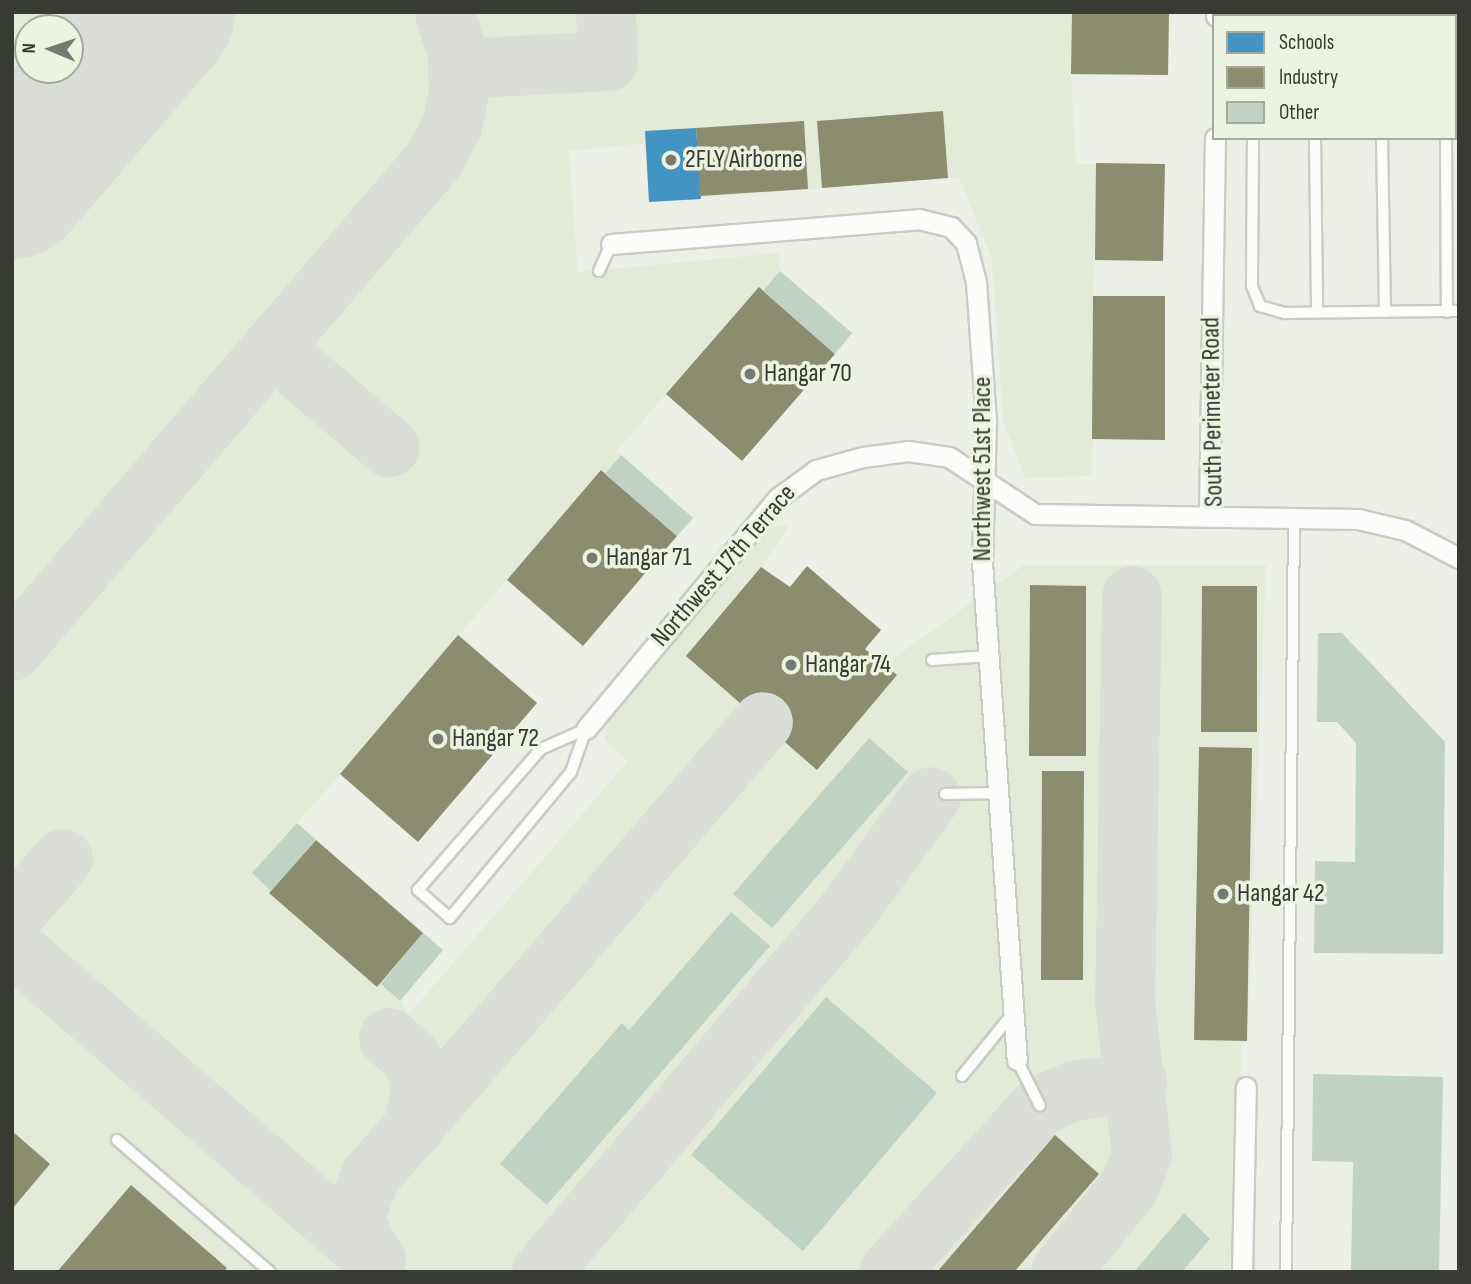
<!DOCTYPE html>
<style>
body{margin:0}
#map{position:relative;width:1471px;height:1284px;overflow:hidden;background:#ebefe5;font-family:"Sofia Sans Condensed",sans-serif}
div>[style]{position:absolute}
.built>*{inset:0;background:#e3ebd8}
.schools>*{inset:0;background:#4393c3}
.industry>*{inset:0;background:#8c8c6e}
.taxiway>*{height:60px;margin:-30px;padding:0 30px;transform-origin:30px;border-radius:30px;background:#dbded7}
.runway>*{height:149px;margin:-74.5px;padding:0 74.5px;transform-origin:74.5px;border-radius:74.5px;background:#dbded7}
.building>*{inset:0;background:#c0d2c4}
.roads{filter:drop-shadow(2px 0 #c9ccc4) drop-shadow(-2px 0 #c9ccc4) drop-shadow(0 2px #c9ccc4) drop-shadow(0 -2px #c9ccc4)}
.lane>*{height:10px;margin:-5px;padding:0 5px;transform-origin:5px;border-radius:5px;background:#fcfdfb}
.street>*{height:19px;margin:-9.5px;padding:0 9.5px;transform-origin:9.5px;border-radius:9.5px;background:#fcfdfb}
.dots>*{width:19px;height:19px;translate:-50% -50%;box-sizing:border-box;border:4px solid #ecf3e1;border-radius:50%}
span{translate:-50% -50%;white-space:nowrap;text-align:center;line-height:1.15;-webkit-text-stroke:7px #ecf3e1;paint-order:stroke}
.poi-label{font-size:26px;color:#383b34}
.left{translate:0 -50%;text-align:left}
.street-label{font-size:26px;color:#383b34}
.frame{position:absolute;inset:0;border:14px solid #383b34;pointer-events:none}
.legend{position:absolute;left:1212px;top:14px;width:245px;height:126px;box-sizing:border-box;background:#ecf3e1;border:2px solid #a4a99c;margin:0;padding:9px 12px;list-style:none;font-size:21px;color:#383b34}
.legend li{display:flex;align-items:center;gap:14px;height:35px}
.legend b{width:35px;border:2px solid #a4a99c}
.north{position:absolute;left:14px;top:14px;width:70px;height:70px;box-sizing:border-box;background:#ecf3e1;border:2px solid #a4a99c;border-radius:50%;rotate:272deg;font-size:19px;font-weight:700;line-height:28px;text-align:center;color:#383b34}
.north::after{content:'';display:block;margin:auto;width:24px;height:32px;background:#777a72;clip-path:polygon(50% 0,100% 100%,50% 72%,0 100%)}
</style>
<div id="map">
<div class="built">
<div style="clip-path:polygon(evenodd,12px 12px,1169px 12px,1168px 75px,1071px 75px,1076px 164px,1165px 164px,1163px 261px,1095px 260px,1093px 296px,1165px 296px,1165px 440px,1093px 439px,1091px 476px,1025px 478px,1003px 421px,992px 260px,959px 177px,649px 202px,645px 143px,569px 151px,578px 272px,779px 253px,780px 271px,852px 333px,742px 461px,666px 394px,617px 451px,693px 518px,583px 646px,507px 580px,459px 635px,537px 703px,418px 842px,340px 775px,297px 823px,443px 950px,400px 1000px,409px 1014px,628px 761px,604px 740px,610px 718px,768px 528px,790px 525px,761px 567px,790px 587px,807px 566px,881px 630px,865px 649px,884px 665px,1024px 565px,1266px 565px,1247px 1041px,1242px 1042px,1230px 1272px,12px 1272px,12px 12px,28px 28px,70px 28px,70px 70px,28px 70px,28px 28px)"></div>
</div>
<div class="schools">
<div style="clip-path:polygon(696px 128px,701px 199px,649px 202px,645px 131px)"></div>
</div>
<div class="industry">
<div style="clip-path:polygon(1072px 12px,1169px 12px,1168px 75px,1071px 74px)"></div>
<div style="clip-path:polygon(943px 111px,948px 178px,822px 188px,817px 121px)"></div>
<div style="clip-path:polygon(804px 121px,808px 189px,700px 196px,696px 128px)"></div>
<div style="clip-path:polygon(1096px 163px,1165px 164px,1163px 261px,1095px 260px)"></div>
<div style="clip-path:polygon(759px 287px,835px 354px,742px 461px,666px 394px)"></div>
<div style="clip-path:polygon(1093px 296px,1165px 296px,1165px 440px,1092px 439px)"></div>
<div style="clip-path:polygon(601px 470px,677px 536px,583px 646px,507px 580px)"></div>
<div style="clip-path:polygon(807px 566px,881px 630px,865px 649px,897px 675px,817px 770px,686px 656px,761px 567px,790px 587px)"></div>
<div style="clip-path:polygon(1030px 585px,1086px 586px,1086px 756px,1029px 756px)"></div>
<div style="clip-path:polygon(1202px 586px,1257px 586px,1257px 732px,1201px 732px)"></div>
<div style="clip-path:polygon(458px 635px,537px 703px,418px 842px,340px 774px)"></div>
<div style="clip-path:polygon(1199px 747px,1252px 748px,1247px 1041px,1194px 1040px)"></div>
<div style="clip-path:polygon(1042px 771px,1084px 771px,1083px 980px,1041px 980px)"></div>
<div style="clip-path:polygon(316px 840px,423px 933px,377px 987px,269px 893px)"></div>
<div style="clip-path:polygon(12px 1131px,50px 1164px,12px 1209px)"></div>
<div style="clip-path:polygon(1055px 1135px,1099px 1174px,1014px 1272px,937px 1272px)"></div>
<div style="clip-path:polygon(131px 1185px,227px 1268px,224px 1272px,57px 1272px)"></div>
</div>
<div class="taxiway">
<div style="left:460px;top:69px;width:148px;rotate:-3.1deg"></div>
<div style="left:608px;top:61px;width:49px;rotate:-92.3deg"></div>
<div style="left:273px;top:348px;width:153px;rotate:40.5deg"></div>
<div style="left:12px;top:651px;width:647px;rotate:-49.32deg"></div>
<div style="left:434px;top:160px;width:38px;rotate:-62deg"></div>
<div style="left:452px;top:126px;width:34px;rotate:-78deg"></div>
<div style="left:459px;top:93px;width:37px;rotate:-92deg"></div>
<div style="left:458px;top:56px;width:46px;rotate:-106.5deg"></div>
<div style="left:12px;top:917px;width:77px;rotate:-48.7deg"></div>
<div style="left:12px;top:946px;width:481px;rotate:40.8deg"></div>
<div style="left:389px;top:1038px;width:28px;rotate:41deg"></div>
<div style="left:410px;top:1056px;width:27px;rotate:63deg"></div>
<div style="left:422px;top:1080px;width:47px;rotate:98.7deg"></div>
<div style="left:371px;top:1255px;width:40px;rotate:-115deg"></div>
<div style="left:354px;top:1219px;width:45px;rotate:-69.1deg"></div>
<div style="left:370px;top:1177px;width:601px;rotate:-49.18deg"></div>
<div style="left:542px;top:1272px;width:472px;rotate:-49.7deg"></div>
<div style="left:847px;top:912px;width:142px;rotate:-53.9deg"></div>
<div style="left:889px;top:1272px;width:224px;rotate:-47.7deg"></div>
<div style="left:1040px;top:1106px;width:37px;rotate:-24deg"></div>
<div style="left:1074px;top:1091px;width:64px;rotate:-8.1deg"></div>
<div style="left:1061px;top:1272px;width:110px;rotate:-51.3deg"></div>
<div style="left:1130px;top:1186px;width:33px;rotate:-69deg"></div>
<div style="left:1142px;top:1155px;width:155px;rotate:-96.3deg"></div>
<div style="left:1125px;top:1001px;width:405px;rotate:-89deg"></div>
</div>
<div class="runway">
<div style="left:12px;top:184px;width:227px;rotate:-49.3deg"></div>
</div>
<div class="building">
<div style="clip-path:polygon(780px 271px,852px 333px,835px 354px,763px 291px)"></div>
<div style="clip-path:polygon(621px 455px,693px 518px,677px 536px,605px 474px)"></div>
<div style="clip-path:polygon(1318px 633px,1342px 633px,1445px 742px,1443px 954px,1314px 953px,1315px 861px,1355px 862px,1356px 743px,1337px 722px,1317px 722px)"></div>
<div style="clip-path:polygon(869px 738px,908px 772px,772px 928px,733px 894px)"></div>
<div style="clip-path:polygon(297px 823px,316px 840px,271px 891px,252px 873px)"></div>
<div style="clip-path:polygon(731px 912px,770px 946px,547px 1205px,500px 1164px,622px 1023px,629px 1030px)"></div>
<div style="clip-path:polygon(423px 933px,443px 950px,400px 1001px,381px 984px)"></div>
<div style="clip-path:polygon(826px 997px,937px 1093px,803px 1251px,691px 1155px)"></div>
<div style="clip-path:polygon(1313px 1074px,1443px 1077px,1439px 1272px,1351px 1272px,1353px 1162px,1312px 1161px)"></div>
<div style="clip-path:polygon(1184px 1213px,1210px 1239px,1182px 1272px,1134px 1272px)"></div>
</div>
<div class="roads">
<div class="lane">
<div style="left:1313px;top:12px;width:4px;rotate:90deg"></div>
<div style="left:1379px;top:12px;width:4px;rotate:90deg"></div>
<div style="left:1446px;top:12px;width:4px;rotate:90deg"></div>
<div style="left:1254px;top:16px;width:4px;rotate:-90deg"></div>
<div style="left:1253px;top:138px;width:148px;rotate:90.4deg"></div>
<div style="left:1252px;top:286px;width:22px;rotate:68deg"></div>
<div style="left:1260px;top:306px;width:26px;rotate:16deg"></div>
<div style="left:1285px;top:313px;width:174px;rotate:-0.7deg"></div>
<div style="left:1315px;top:138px;width:174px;rotate:89.3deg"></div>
<div style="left:1382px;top:138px;width:174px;rotate:89deg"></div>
<div style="left:1446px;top:138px;width:174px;rotate:89.7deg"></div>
<div style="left:599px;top:271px;width:30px;rotate:-66deg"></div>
<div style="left:932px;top:660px;width:57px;rotate:-4deg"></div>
<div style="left:586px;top:729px;width:46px;rotate:109.2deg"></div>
<div style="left:571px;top:772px;width:190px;rotate:129.7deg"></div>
<div style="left:450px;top:918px;width:43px;rotate:-138.8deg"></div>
<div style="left:418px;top:890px;width:187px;rotate:-48.9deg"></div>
<div style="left:541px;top:749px;width:49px;rotate:-24deg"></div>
<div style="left:945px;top:794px;width:53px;rotate:-1.1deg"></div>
<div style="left:1017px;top:1060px;width:51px;rotate:63.4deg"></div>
<div style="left:962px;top:1076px;width:81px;rotate:-51deg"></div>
<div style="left:117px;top:1140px;width:202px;rotate:40.8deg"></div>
<div style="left:1286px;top:1272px;width:754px;rotate:-89.39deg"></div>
</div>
<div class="street">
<div style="left:1216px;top:16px;width:4px;rotate:-90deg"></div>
<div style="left:611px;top:244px;width:309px;rotate:-4.6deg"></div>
<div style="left:919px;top:219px;width:33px;rotate:14deg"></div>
<div style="left:951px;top:227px;width:22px;rotate:47deg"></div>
<div style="left:966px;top:243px;width:40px;rotate:75.6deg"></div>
<div style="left:976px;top:282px;width:138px;rotate:85.9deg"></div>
<div style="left:986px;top:420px;width:142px;rotate:91.6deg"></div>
<div style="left:982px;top:562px;width:499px;rotate:86deg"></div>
<div style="left:1209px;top:517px;width:379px;rotate:-89.1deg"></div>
<div style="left:586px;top:729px;width:300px;rotate:-50.3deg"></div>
<div style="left:778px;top:498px;width:47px;rotate:-36.4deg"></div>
<div style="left:816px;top:470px;width:49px;rotate:-15.5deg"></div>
<div style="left:863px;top:457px;width:45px;rotate:-7.6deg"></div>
<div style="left:908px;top:451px;width:41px;rotate:8.3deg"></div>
<div style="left:949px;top:457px;width:103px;rotate:33.5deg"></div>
<div style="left:1035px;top:514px;width:323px;rotate:0.9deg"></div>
<div style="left:1358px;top:519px;width:48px;rotate:13.2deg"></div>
<div style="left:1405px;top:530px;width:61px;rotate:27.4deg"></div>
<div style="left:1242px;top:1272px;width:185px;rotate:-88.8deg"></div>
</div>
</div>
<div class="dots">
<div style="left:671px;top:160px;background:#777a72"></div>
<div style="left:750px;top:374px;background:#777a72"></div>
<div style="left:592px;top:558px;background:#777a72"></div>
<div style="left:791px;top:665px;background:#777a72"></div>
<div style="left:438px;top:739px;background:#777a72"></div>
<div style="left:1223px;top:894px;background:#777a72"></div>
</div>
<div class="poi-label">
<span class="left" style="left:685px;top:160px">2FLY Airborne</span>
<span class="left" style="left:764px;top:374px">Hangar 70</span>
<span class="left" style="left:606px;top:558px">Hangar 71</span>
<span class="left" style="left:805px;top:665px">Hangar 74</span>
<span class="left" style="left:452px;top:739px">Hangar 72</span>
<span class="left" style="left:1237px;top:894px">Hangar 42</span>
</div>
<div class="street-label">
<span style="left:1213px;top:412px;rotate:-91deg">South Perimeter Road</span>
<span style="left:983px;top:469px;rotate:-90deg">Northwest 51st Place</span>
<span style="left:724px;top:566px;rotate:-49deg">Northwest 17th Terrace</span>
</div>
<div class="frame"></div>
<ul class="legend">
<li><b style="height:19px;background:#4393c3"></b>Schools</li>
<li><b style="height:19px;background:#8c8c6e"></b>Industry</li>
<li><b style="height:19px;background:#c0d2c4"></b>Other</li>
</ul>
<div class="north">N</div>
</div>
